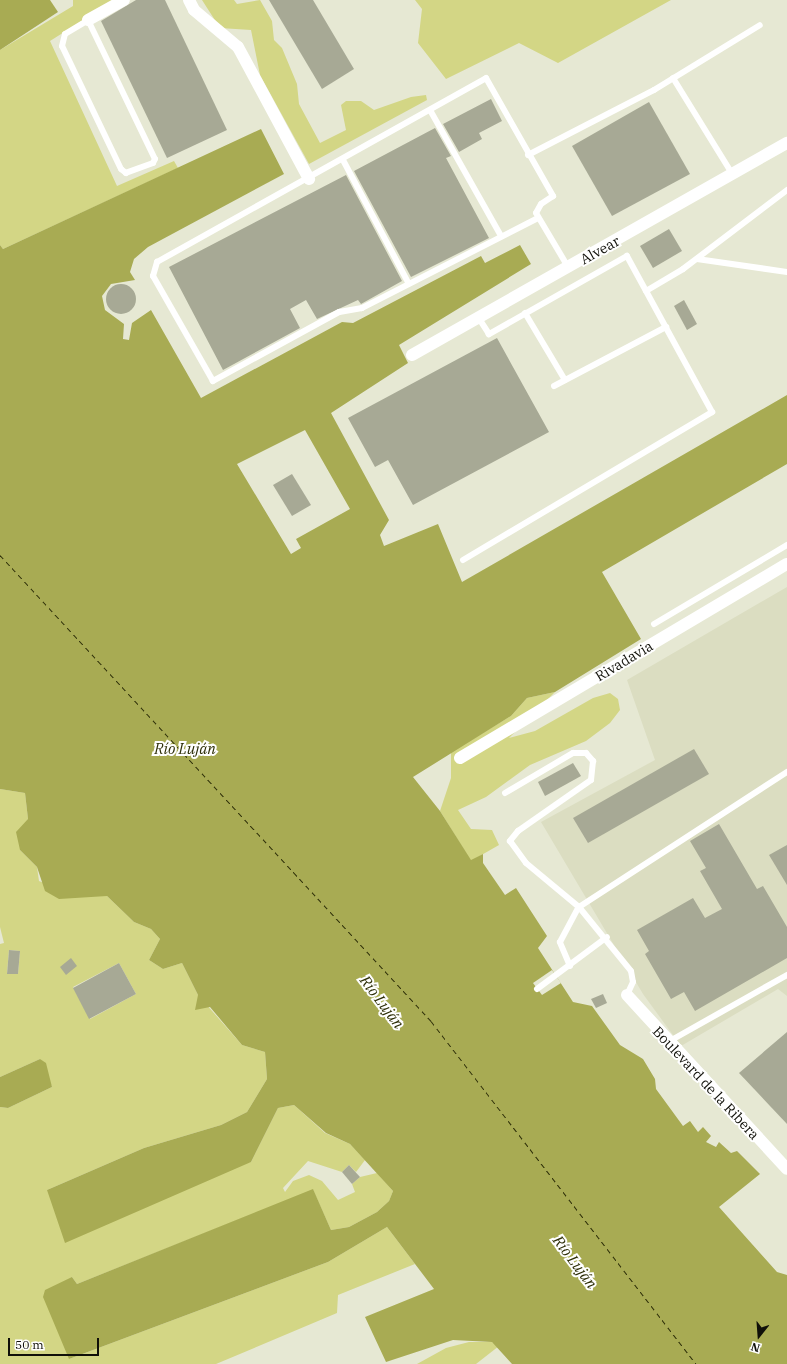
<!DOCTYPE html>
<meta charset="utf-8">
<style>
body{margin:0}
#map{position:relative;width:787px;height:1364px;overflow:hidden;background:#e6e8d3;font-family:"IBM Plex Serif",serif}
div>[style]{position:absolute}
.built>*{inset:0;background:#dbddc1}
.green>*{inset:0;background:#d3d685}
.water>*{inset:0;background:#a8ab53}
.pier>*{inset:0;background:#e6e8d3}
.ferry>*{height:1px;margin-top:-0.5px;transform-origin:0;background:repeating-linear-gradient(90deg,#2d2e07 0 5px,transparent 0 9px)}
.building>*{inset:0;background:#a7a995}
.round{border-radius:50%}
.lane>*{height:6px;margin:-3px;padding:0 3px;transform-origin:3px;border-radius:3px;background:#fff}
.street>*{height:12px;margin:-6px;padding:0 6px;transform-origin:6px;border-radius:6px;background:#fff}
span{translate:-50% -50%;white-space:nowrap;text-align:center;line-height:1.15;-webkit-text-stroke:4px #fff;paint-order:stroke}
.street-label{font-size:14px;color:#101009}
.water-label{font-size:15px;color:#2d2e07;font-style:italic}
.north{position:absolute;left:739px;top:1316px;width:40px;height:40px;-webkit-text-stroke:3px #fff;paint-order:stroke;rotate:197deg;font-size:11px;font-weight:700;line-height:16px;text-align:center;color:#101009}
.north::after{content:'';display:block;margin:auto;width:14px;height:18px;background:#101009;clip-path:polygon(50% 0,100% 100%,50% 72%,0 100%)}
.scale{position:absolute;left:8px;top:1338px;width:91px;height:18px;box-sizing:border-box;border:2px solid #101009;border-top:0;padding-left:5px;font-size:12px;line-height:14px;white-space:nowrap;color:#101009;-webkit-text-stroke:3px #fff;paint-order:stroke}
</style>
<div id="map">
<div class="built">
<div style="clip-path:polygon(787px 587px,787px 996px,778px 989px,681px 1046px,643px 994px,541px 822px,655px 760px,627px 680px)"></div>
</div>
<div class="green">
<div style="clip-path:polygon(73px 0,115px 0,50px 41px,117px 186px,174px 161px,178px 168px,3px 249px,0 245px,0 50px,73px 6px)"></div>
<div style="clip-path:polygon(202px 0,234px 0,237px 4px,260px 0,272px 21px,274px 40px,282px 48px,297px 84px,299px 104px,320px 143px,346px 130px,341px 105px,346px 101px,361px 101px,374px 110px,411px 97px,426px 95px,427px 100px,309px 164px,260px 75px,251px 30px,220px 28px)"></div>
<div style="clip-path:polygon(415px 0,671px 0,558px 63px,519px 43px,446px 79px,418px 43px,422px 9px)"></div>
<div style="clip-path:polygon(555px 692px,509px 738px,535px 731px,593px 698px,610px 693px,618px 699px,620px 710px,610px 723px,586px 741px,530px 765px,486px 797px,458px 810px,471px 829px,492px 830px,499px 845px,471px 861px,440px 811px,451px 778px,451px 752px,511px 716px,527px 698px)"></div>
<div style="clip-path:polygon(evenodd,0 789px,25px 793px,28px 819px,20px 850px,37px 867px,39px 881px,77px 896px,107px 896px,134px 922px,151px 929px,160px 939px,149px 960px,163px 969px,182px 963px,198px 995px,242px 1045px,265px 1052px,267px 1079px,247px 1112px,221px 1125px,144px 1148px,47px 1190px,251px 1162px,278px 1108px,294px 1105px,325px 1133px,350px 1144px,365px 1160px,356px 1172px,349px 1165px,342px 1172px,308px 1161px,283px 1188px,285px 1192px,293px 1181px,309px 1175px,322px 1181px,338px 1200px,355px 1192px,352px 1184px,360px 1177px,377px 1173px,393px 1191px,389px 1201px,377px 1212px,349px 1227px,331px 1230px,313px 1190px,77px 1284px,72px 1277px,69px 1359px,328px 1262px,387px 1227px,415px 1264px,338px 1295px,337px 1313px,216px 1364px,0 1364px,0 1107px,8px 1108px,52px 1087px,40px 1059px,0 1077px,0 944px,4px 943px,0 927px,0 789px,9px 950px,20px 951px,18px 974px,7px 973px,9px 950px,0 789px,119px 963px,136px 994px,90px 1019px,73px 987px,119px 963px)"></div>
<div style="clip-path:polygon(469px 1342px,492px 1342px,499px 1346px,476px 1364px,417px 1364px,446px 1348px)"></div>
</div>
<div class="water">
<div style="clip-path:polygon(0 0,50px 0,58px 12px,0 50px)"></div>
<div style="clip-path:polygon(evenodd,261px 129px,284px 174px,148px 247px,134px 259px,130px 272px,135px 280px,111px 284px,102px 296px,105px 310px,124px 324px,123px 339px,129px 340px,132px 323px,151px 310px,201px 398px,342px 322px,353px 323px,481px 256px,485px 263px,520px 245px,531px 264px,399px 345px,408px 363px,331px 413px,389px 520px,380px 535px,384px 546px,438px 524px,462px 582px,787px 395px,787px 464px,602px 572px,641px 639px,555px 692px,527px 698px,511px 716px,413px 777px,440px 811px,471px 860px,483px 854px,483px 863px,505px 895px,516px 888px,547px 936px,538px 948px,573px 1002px,592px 1006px,620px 1045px,643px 1059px,655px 1079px,656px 1089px,683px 1126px,690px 1121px,698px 1132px,703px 1127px,711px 1136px,706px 1142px,716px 1147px,719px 1142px,731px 1153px,737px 1151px,760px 1174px,719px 1207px,777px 1272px,787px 1275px,787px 1364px,512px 1364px,492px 1342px,453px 1340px,386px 1362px,365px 1317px,434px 1289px,387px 1227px,328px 1262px,69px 1359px,43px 1297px,45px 1290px,72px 1277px,77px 1284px,313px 1189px,331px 1230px,349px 1227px,377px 1212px,389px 1201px,393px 1191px,350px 1144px,326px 1133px,294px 1105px,278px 1108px,251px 1162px,65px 1243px,47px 1190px,144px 1148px,221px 1125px,247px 1112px,267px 1079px,265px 1052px,242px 1045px,210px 1007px,195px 1010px,198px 995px,182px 963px,163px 969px,149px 960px,160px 939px,151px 929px,134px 922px,107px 896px,59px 899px,45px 891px,37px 867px,20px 850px,16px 832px,28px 819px,25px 793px,0 789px,0 245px,3px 249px,261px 129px,305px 430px,350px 509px,296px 539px,301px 548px,291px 554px,237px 464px,305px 430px)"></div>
<div style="clip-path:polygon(40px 1059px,46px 1063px,52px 1087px,8px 1108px,0 1107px,0 1077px)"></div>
</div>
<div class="pier">
<div style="clip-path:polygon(552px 970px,561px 983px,542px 995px,533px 983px)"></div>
</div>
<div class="ferry">
<div style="left:0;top:555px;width:635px;rotate:47.23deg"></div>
<div style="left:431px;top:1021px;width:433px;rotate:52.3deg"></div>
</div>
<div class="building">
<div style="clip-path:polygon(136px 0,165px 0,227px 130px,167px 158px,101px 21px)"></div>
<div style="clip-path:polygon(269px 0,313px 0,354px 69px,322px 89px)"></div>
<div style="clip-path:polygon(491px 99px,502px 121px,479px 133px,482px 139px,459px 152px,443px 124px)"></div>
<div style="clip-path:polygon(649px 102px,690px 174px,612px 216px,572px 146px)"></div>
<div style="clip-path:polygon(435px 128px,451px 156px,446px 158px,489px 238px,411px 277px,354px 171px)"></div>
<div style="clip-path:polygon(346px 175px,402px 281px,361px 304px,358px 300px,317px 319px,306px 300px,290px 309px,300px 328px,223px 370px,169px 267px)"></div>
<div style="clip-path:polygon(669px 229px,682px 251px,653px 268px,640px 246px)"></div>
<div class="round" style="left:106px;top:284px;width:30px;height:30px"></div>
<div style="clip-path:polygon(684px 300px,697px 324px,687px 330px,674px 306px)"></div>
<div style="clip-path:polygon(497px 338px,549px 432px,413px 505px,388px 460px,375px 467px,348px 418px)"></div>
<div style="clip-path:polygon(292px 474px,311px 505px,292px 516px,273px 485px)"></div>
<div style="clip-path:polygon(694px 749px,709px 774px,588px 843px,573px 818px)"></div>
<div style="clip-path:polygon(573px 763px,581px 776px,545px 796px,538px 782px)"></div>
<div style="clip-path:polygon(719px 824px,757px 889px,763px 886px,787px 927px,787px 958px,695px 1011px,684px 992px,671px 999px,645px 954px,649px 951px,637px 930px,693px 898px,705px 918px,722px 909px,700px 871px,706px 868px,690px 841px)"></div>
<div style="clip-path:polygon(787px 845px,787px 885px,769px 855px)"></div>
<div style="clip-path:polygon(9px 950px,20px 951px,18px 974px,7px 974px)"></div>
<div style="clip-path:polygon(71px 958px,77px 966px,66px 975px,60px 967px)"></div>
<div style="clip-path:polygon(119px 963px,136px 994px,89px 1019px,73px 988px)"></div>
<div style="clip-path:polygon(603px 994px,607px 1003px,596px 1008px,591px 999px)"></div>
<div style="clip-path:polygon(787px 1032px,787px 1124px,739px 1073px)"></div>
<div style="clip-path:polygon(349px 1165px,360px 1177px,352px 1184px,342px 1172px)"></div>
</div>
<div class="lane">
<div style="left:88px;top:20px;width:154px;rotate:64.3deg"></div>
<div style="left:155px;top:159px;width:4px;rotate:117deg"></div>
<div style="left:153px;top:163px;width:29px;rotate:160deg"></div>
<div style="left:126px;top:173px;width:6px;rotate:-141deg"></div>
<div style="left:121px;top:169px;width:136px;rotate:-115.6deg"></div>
<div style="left:62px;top:46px;width:12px;rotate:-76deg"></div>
<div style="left:65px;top:34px;width:27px;rotate:-31deg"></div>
<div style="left:673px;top:78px;width:114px;rotate:58.3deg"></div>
<div style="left:430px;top:110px;width:145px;rotate:60.6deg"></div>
<div style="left:528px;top:155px;width:142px;rotate:-27.3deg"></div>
<div style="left:654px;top:90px;width:124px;rotate:-31.5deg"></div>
<div style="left:343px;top:160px;width:140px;rotate:62deg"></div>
<div style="left:538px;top:218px;width:198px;rotate:152.9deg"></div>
<div style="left:362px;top:308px;width:23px;rotate:170deg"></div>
<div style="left:339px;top:312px;width:144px;rotate:151.3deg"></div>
<div style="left:213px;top:381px;width:121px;rotate:-119.7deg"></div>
<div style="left:153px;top:276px;width:15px;rotate:-74deg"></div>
<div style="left:157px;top:262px;width:377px;rotate:-29.2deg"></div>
<div style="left:486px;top:78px;width:136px;rotate:60.4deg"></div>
<div style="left:553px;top:196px;width:14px;rotate:146deg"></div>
<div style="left:541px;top:204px;width:10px;rotate:119deg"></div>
<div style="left:536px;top:213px;width:63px;rotate:59.3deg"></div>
<div style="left:697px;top:259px;width:91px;rotate:8.2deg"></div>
<div style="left:646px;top:291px;width:43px;rotate:-30.7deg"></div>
<div style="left:683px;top:269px;width:131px;rotate:-37.2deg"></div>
<div style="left:525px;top:313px;width:78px;rotate:59.2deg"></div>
<div style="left:554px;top:386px;width:127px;rotate:-27.8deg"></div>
<div style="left:463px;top:560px;width:290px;rotate:-30.7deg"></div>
<div style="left:712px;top:412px;width:178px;rotate:-118.6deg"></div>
<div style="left:627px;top:256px;width:159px;rotate:150.5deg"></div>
<div style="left:489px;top:334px;width:20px;rotate:-123deg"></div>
<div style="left:654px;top:624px;width:155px;rotate:-30.7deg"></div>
<div style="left:505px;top:793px;width:79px;rotate:-30.5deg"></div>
<div style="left:573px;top:753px;width:13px"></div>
<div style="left:586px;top:753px;width:11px;rotate:49deg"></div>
<div style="left:593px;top:761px;width:19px;rotate:96deg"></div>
<div style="left:591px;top:780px;width:89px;rotate:145.1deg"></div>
<div style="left:518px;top:831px;width:13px;rotate:129deg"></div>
<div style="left:510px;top:841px;width:27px;rotate:54deg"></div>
<div style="left:526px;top:863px;width:69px;rotate:39.7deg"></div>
<div style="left:579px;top:907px;width:248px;rotate:-33deg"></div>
<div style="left:570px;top:966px;width:26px;rotate:-113deg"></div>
<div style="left:560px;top:942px;width:40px;rotate:-62deg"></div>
<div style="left:579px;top:907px;width:82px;rotate:50.9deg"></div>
<div style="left:631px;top:971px;width:11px;rotate:80deg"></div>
<div style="left:633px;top:982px;width:14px;rotate:115deg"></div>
<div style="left:537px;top:989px;width:87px;rotate:-36.6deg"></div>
<div style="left:668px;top:1042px;width:137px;rotate:-29.4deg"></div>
</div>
<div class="street">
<div style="left:189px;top:0;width:11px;rotate:63deg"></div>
<div style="left:194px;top:10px;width:57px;rotate:40.1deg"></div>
<div style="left:238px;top:47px;width:150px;rotate:61.7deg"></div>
<div style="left:88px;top:20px;width:41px;rotate:-29.1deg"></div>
<div style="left:412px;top:355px;width:431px;rotate:-29.5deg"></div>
<div style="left:460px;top:758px;width:380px;rotate:-30.7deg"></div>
<div style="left:627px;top:995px;width:236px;rotate:47.4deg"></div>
</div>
<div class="street-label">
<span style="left:600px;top:250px;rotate:-29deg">Alvear</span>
<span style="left:624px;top:661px;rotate:-31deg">Rivadavia</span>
<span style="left:706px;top:1083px;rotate:47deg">Boulevard de la Ribera</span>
</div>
<div class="water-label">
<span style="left:185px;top:749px">Río Luján</span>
<span style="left:382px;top:1002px;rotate:53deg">Río Luján</span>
<span style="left:575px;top:1262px;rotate:53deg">Río Luján</span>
</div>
<div class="north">N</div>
<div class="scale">50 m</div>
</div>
